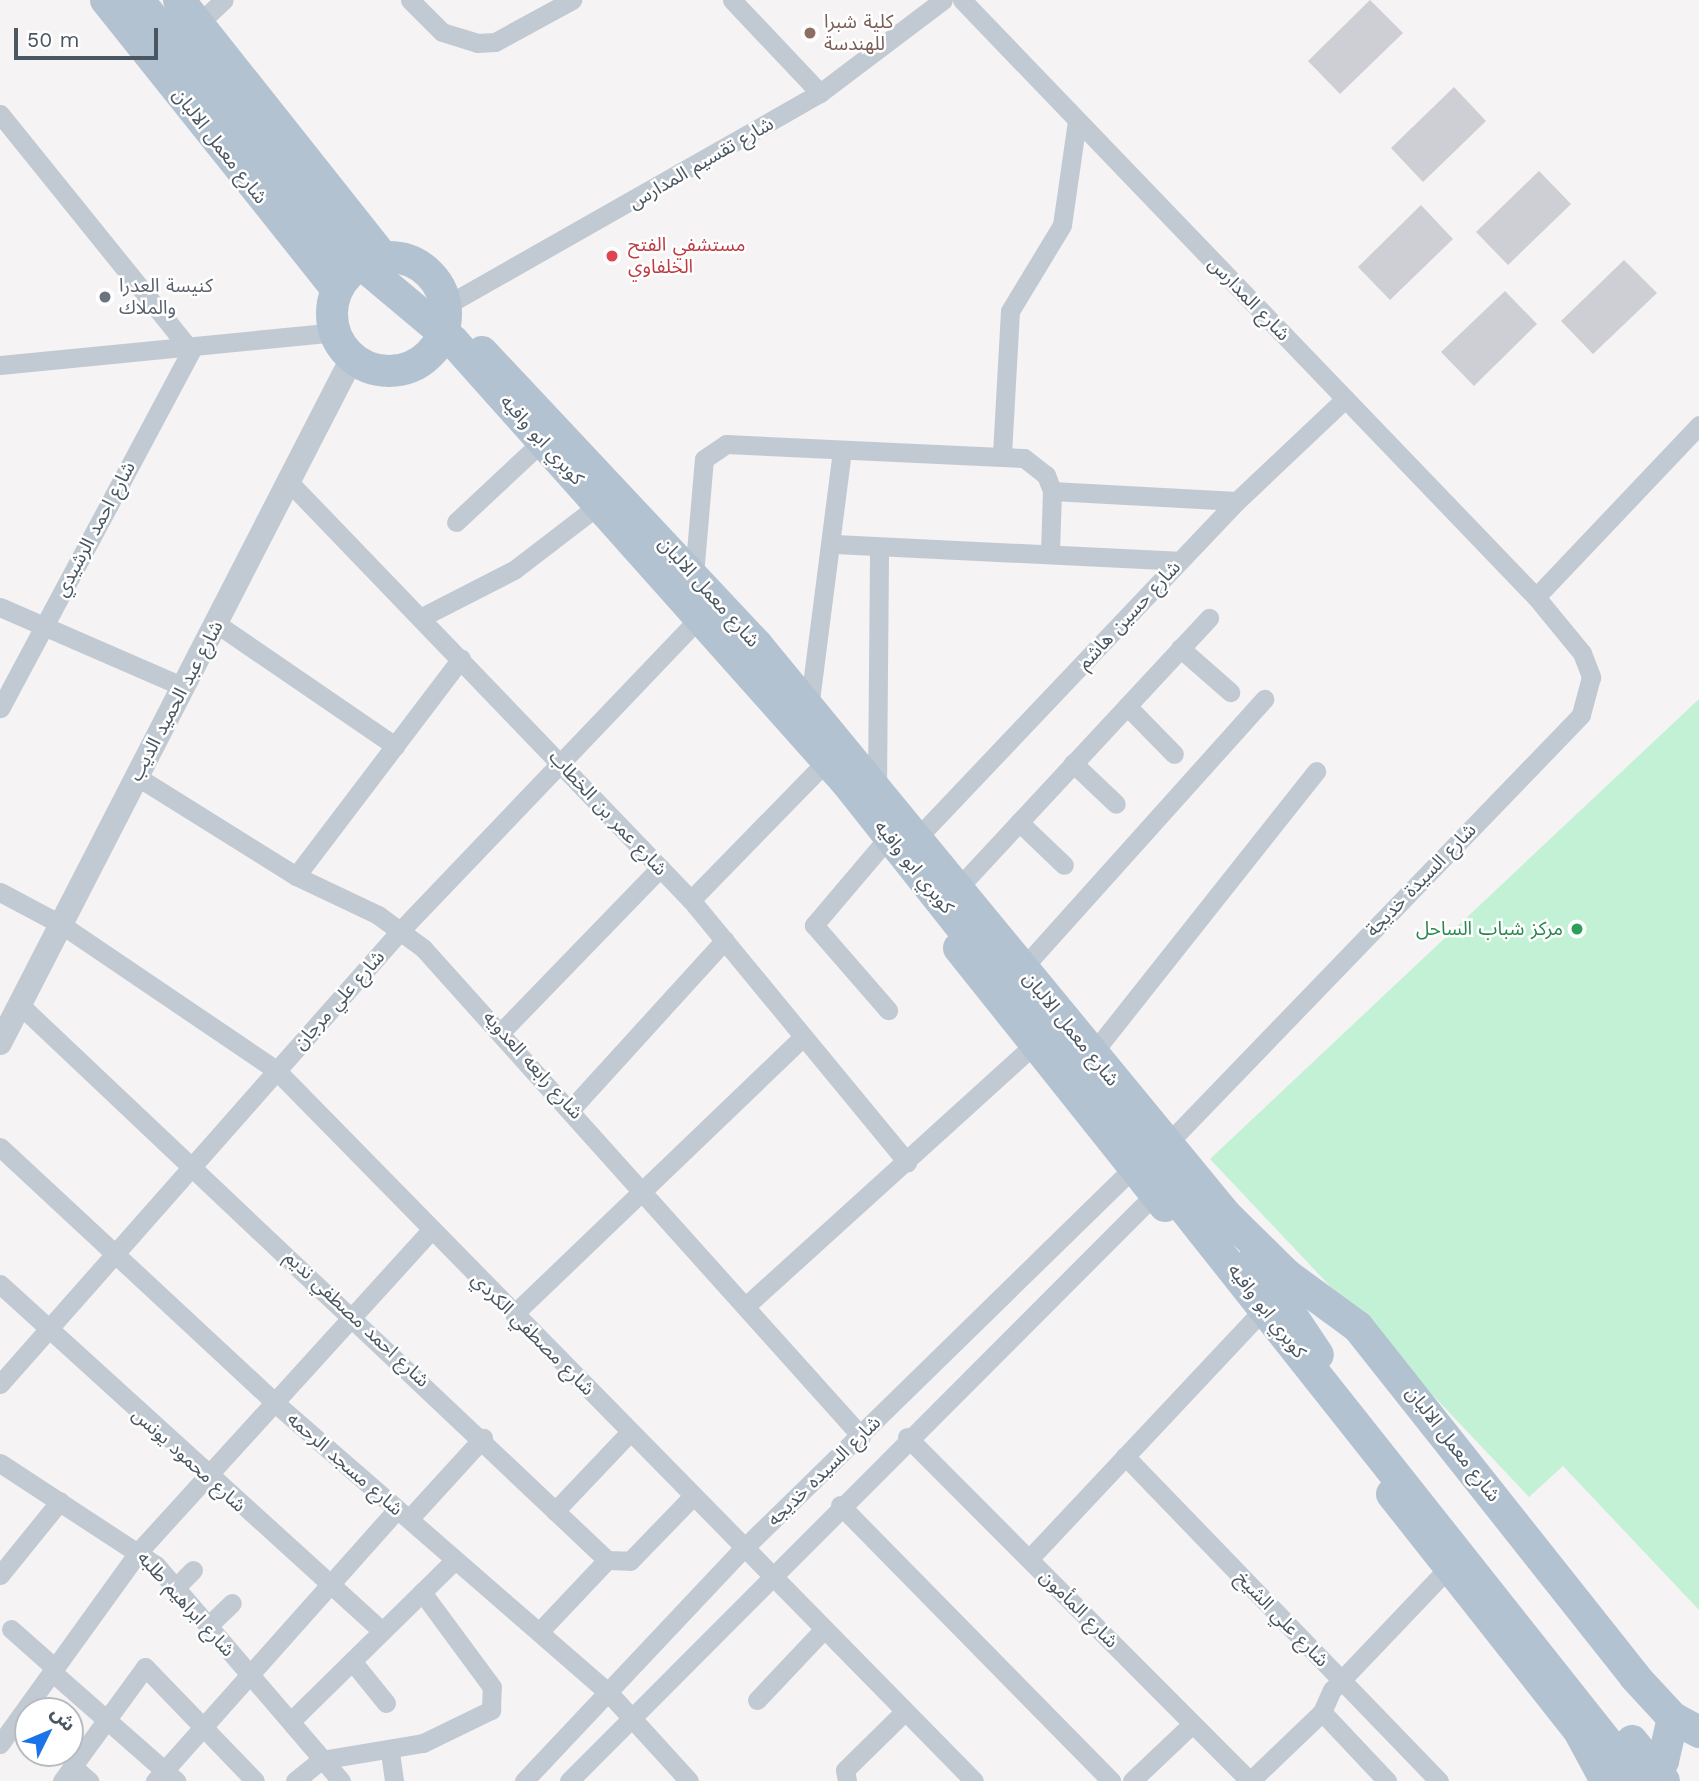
<!DOCTYPE html>
<meta charset="utf-8">
<style>
body{margin:0}
#map{position:relative;width:1699px;height:1781px;overflow:hidden;background:#f5f3f3;font-family:"Work Sans","Noto Sans Arabic",sans-serif}
div>[style]{position:absolute}
.green>*{inset:0;background:#c3f1d5}
.building>*{inset:0;background:#cdcfd5}
.minor>*{height:19px;margin:-9.5px;padding:0 9.5px;transform-origin:9.5px;border-radius:9.5px;background:#c1cad2}
.tertiary>*{height:24px;margin:-12px;padding:0 12px;transform-origin:12px;border-radius:12px;background:#c1cad2}
.primary>*{height:32px;margin:-16px;padding:0 16px;transform-origin:16px;border-radius:16px;background:#b3c2d1}
.primary>.ring{margin:-16px;padding:0;box-sizing:content-box;background:none;border:32px solid #b3c2d1;border-radius:50%}
.primary-bridge>*{height:32px;margin:-16px;padding:0 16px;transform-origin:16px;border-radius:16px;background:#b3c2d1}
.dots>*{width:19px;height:19px;translate:-50% -50%;box-sizing:border-box;border:4px solid #fff;border-radius:50%}
span{translate:-50% -50%;white-space:nowrap;text-align:center;line-height:1.15;-webkit-text-stroke:5px #fff;paint-order:stroke}
.education-label{font-size:19px;color:#785e54}
.left{translate:0 -50%;text-align:left}
.street-label{font-size:19px;color:#4a5661}
.health-label{font-size:19px;color:#be3a42}
.worship-label{font-size:19px;color:#5b616d}
.leisure-label{font-size:19px;color:#27864d}
.right{translate:-100% -50%;text-align:right}
.north{position:absolute;left:14px;top:1697px;width:70px;height:70px;box-sizing:border-box;background:#fff;border:2px solid #b7bbc0;border-radius:50%;rotate:47deg;font-size:19px;font-weight:700;line-height:28px;text-align:center;color:#4a5661}
.north::after{content:'';display:block;margin:auto;width:24px;height:32px;background:#1a73e8;clip-path:polygon(50% 0,100% 100%,50% 72%,0 100%)}
.scale{position:absolute;left:14px;top:28px;width:144px;height:32px;box-sizing:border-box;border:4px solid #4a5661;border-top:0;padding-left:9px;font-size:21px;line-height:24px;white-space:nowrap;color:#4a5661;-webkit-text-stroke:5px #fff;paint-order:stroke}
</style>
<div id="map">
<div class="green">
<div style="clip-path:polygon(1699px 699px,1699px 1610px,1563px 1466px,1529px 1497px,1210px 1159px)"></div>
</div>
<div class="building">
<div style="clip-path:polygon(1370px 0,1403px 33px,1340px 94px,1308px 61px)"></div>
<div style="clip-path:polygon(1454px 87px,1486px 121px,1423px 182px,1391px 148px)"></div>
<div style="clip-path:polygon(1539px 171px,1571px 204px,1508px 265px,1476px 232px)"></div>
<div style="clip-path:polygon(1421px 205px,1453px 239px,1390px 300px,1358px 267px)"></div>
<div style="clip-path:polygon(1624px 260px,1657px 293px,1593px 354px,1561px 321px)"></div>
<div style="clip-path:polygon(1505px 291px,1537px 324px,1474px 386px,1441px 352px)"></div>
</div>
<div class="minor">
<div style="left:410px;top:0;width:45px;rotate:45deg"></div>
<div style="left:442px;top:32px;width:37px;rotate:17deg"></div>
<div style="left:477px;top:43px;width:18px;rotate:-3deg"></div>
<div style="left:495px;top:42px;width:88px;rotate:-28.6deg"></div>
<div style="left:732px;top:0;width:128px;rotate:46.6deg"></div>
<div style="left:962px;top:0;width:828px;rotate:46.13deg"></div>
<div style="left:1536px;top:597px;width:72px;rotate:50.6deg"></div>
<div style="left:1582px;top:653px;width:26px;rotate:69deg"></div>
<div style="left:1591px;top:677px;width:39px;rotate:105deg"></div>
<div style="left:1581px;top:715px;width:598px;rotate:133.98deg"></div>
<div style="left:198px;top:24px;width:35px;rotate:-43deg"></div>
<div style="left:0;top:114px;width:304px;rotate:51.1deg"></div>
<div style="left:191px;top:351px;width:405px;rotate:118.1deg"></div>
<div style="left:445px;top:306px;width:431px;rotate:-29.6deg"></div>
<div style="left:820px;top:93px;width:154px;rotate:-37.1deg"></div>
<div style="left:0;top:365px;width:336px;rotate:-5.6deg"></div>
<div style="left:1002px;top:454px;width:143px;rotate:-86.8deg"></div>
<div style="left:1010px;top:311px;width:100px;rotate:-58.8deg"></div>
<div style="left:1062px;top:225px;width:105px;rotate:-81.8deg"></div>
<div style="left:289px;top:482px;width:580px;rotate:46.12deg"></div>
<div style="left:691px;top:900px;width:340px;rotate:50.5deg"></div>
<div style="left:1052px;top:491px;width:185px;rotate:3.1deg"></div>
<div style="left:456px;top:522px;width:104px;rotate:-43.1deg"></div>
<div style="left:835px;top:544px;width:344px;rotate:2.8deg"></div>
<div style="left:694px;top:575px;width:116px;rotate:-85.1deg"></div>
<div style="left:704px;top:459px;width:27px;rotate:-34deg"></div>
<div style="left:726px;top:444px;width:298px;rotate:2.7deg"></div>
<div style="left:1024px;top:458px;width:28px;rotate:38deg"></div>
<div style="left:1046px;top:475px;width:17px;rotate:69deg"></div>
<div style="left:1052px;top:491px;width:61px;rotate:91.9deg"></div>
<div style="left:1536px;top:597px;width:237px;rotate:-46.5deg"></div>
<div style="left:0;top:607px;width:198px;rotate:23.5deg"></div>
<div style="left:422px;top:617px;width:103px;rotate:-27.1deg"></div>
<div style="left:514px;top:570px;width:92px;rotate:-37.5deg"></div>
<div style="left:217px;top:624px;width:216px;rotate:34.4deg"></div>
<div style="left:1180px;top:648px;width:67px;rotate:41.3deg"></div>
<div style="left:1127px;top:706px;width:67px;rotate:45.6deg"></div>
<div style="left:809px;top:708px;width:260px;rotate:-82.7deg"></div>
<div style="left:1073px;top:763px;width:59px;rotate:43.6deg"></div>
<div style="left:136px;top:776px;width:189px;rotate:32deg"></div>
<div style="left:296px;top:876px;width:91px;rotate:25.4deg"></div>
<div style="left:378px;top:915px;width:56px;rotate:36.3deg"></div>
<div style="left:423px;top:948px;width:656px;rotate:48.09deg"></div>
<div style="left:877px;top:786px;width:238px;rotate:-89.5deg"></div>
<div style="left:1019px;top:822px;width:62px;rotate:43.7deg"></div>
<div style="left:918px;top:837px;width:463px;rotate:-46.5deg"></div>
<div style="left:1237px;top:501px;width:149px;rotate:-43.4deg"></div>
<div style="left:881px;top:846px;width:104px;rotate:130.3deg"></div>
<div style="left:814px;top:925px;width:113px;rotate:49deg"></div>
<div style="left:296px;top:876px;width:273px;rotate:-52.8deg"></div>
<div style="left:958px;top:888px;width:369px;rotate:-47.1deg"></div>
<div style="left:0;top:892px;width:70px;rotate:28deg"></div>
<div style="left:62px;top:925px;width:258px;rotate:34.1deg"></div>
<div style="left:276px;top:1070px;width:996px;rotate:45.53deg"></div>
<div style="left:691px;top:900px;width:180px;rotate:-45.7deg"></div>
<div style="left:1022px;top:969px;width:363px;rotate:-48.1deg"></div>
<div style="left:20px;top:1005px;width:808px;rotate:43.39deg"></div>
<div style="left:607px;top:1560px;width:23px;rotate:2deg"></div>
<div style="left:630px;top:1561px;width:91px;rotate:-45.9deg"></div>
<div style="left:503px;top:1030px;width:226px;rotate:-45.9deg"></div>
<div style="left:1092px;top:1054px;width:361px;rotate:-51.6deg"></div>
<div style="left:572px;top:1108px;width:227px;rotate:-47.7deg"></div>
<div style="left:0;top:1147px;width:374px;rotate:42.9deg"></div>
<div style="left:274px;top:1402px;width:442px;rotate:41deg"></div>
<div style="left:608px;top:1692px;width:120px;rotate:47.7deg"></div>
<div style="left:0;top:1284px;width:516px;rotate:42.25deg"></div>
<div style="left:748px;top:1304px;width:384px;rotate:-42.2deg"></div>
<div style="left:514px;top:1314px;width:400px;rotate:-43.8deg"></div>
<div style="left:0;top:1384px;width:606px;rotate:-48.55deg"></div>
<div style="left:401px;top:930px;width:418px;rotate:-46.3deg"></div>
<div style="left:907px;top:1437px;width:486px;rotate:45.1deg"></div>
<div style="left:1125px;top:1456px;width:452px;rotate:46deg"></div>
<div style="left:0;top:1463px;width:186px;rotate:33.2deg"></div>
<div style="left:156px;top:1565px;width:284px;rotate:49.4deg"></div>
<div style="left:840px;top:1505px;width:387px;rotate:45.5deg"></div>
<div style="left:555px;top:1511px;width:109px;rotate:-46.5deg"></div>
<div style="left:409px;top:1519px;width:110px;rotate:-47.6deg"></div>
<div style="left:1029px;top:1559px;width:332px;rotate:-46.8deg"></div>
<div style="left:0;top:1575px;width:95px;rotate:-51deg"></div>
<div style="left:176px;top:1587px;width:24px;rotate:-45deg"></div>
<div style="left:208px;top:1626px;width:33px;rotate:-44deg"></div>
<div style="left:11px;top:1629px;width:57px;rotate:41.5deg"></div>
<div style="left:539px;top:1632px;width:99px;rotate:-46.6deg"></div>
<div style="left:352px;top:1661px;width:54px;rotate:51deg"></div>
<div style="left:51px;top:1671px;width:167px;rotate:41.3deg"></div>
<div style="left:757px;top:1700px;width:98px;rotate:-46.7deg"></div>
<div style="left:1322px;top:1712px;width:95px;rotate:46.7deg"></div>
<div style="left:291px;top:1721px;width:230px;rotate:-44.5deg"></div>
<div style="left:0;top:1744px;width:239px;rotate:-54.2deg"></div>
<div style="left:140px;top:1550px;width:431px;rotate:-47.7deg"></div>
<div style="left:390px;top:1752px;width:29px;rotate:82deg"></div>
<div style="left:72px;top:1766px;width:23px;rotate:41deg"></div>
<div style="left:62px;top:1781px;width:141px;rotate:-53.9deg"></div>
<div style="left:145px;top:1667px;width:158px;rotate:46deg"></div>
<div style="left:155px;top:1781px;width:364px;rotate:-48.3deg"></div>
<div style="left:295px;top:1781px;width:33px;rotate:-39deg"></div>
<div style="left:321px;top:1760px;width:103px;rotate:-9.5deg"></div>
<div style="left:423px;top:1743px;width:76px;rotate:-25.9deg"></div>
<div style="left:491px;top:1710px;width:23px;rotate:-88deg"></div>
<div style="left:492px;top:1687px;width:118px;rotate:-126.4deg"></div>
<div style="left:524px;top:1781px;width:319px;rotate:-46.7deg"></div>
<div style="left:743px;top:1549px;width:544px;rotate:-44.33deg"></div>
<div style="left:569px;top:1781px;width:829px;rotate:-45.05deg"></div>
<div style="left:847px;top:1781px;width:11px;rotate:-100deg"></div>
<div style="left:845px;top:1770px;width:84px;rotate:-44.5deg"></div>
<div style="left:1132px;top:1781px;width:83px;rotate:-43.5deg"></div>
<div style="left:1250px;top:1781px;width:100px;rotate:-43.8deg"></div>
<div style="left:1322px;top:1712px;width:24px;rotate:-66deg"></div>
<div style="left:1332px;top:1690px;width:168px;rotate:-46.4deg"></div>
</div>
<div class="tertiary">
<div style="left:0;top:1043px;width:770px;rotate:-62.8deg"></div>
</div>
<div class="primary">
<div style="left:106px;top:0;width:370px;rotate:51.4deg"></div>
<div style="left:179px;top:0;width:328px;rotate:51.6deg"></div>
<div class="ring" style="left:332px;top:257px;width:82px;height:82px"></div>
<div style="left:482px;top:352px;width:402px;rotate:46.8deg"></div>
<div style="left:757px;top:645px;width:740px;rotate:50.54deg"></div>
<div style="left:1227px;top:1216px;width:84px;rotate:44.5deg"></div>
<div style="left:1287px;top:1275px;width:88px;rotate:36.2deg"></div>
<div style="left:1358px;top:1327px;width:446px;rotate:51.6deg"></div>
<div style="left:1635px;top:1677px;width:56px;rotate:47.2deg"></div>
<div style="left:1673px;top:1718px;width:30px;rotate:28deg"></div>
<div style="left:959px;top:948px;width:330px;rotate:51.4deg"></div>
<div style="left:1254px;top:1259px;width:115px;rotate:56.3deg"></div>
<div style="left:1392px;top:1494px;width:302px;rotate:51.7deg"></div>
<div style="left:1579px;top:1731px;width:57px;rotate:61.6deg"></div>
<div style="left:1648px;top:1781px;width:25px;rotate:-53deg"></div>
<div style="left:1663px;top:1761px;width:44px;rotate:-76.9deg"></div>
</div>
<div class="primary-bridge">
<div style="left:138px;top:0;width:320px;rotate:50.6deg"></div>
<div style="left:341px;top:247px;width:146px;rotate:40deg"></div>
<div style="left:453px;top:341px;width:592px;rotate:48.29deg"></div>
<div style="left:847px;top:783px;width:1273px;rotate:51.6deg"></div>
<div style="left:1632px;top:1741px;width:51px;rotate:51.3deg"></div>
</div>
<div class="dots">
<div style="left:810px;top:33px;background:#8d6e63"></div>
<div style="left:612px;top:256px;background:#e0444e"></div>
<div style="left:105px;top:297px;background:#6b7280"></div>
<div style="left:1577px;top:929px;background:#2e9e5b"></div>
</div>
<div class="education-label">
<span class="left" style="left:824px;top:33px">كلية شبرا<br>للهندسة</span>
</div>
<div class="street-label">
<span style="left:220px;top:146px;rotate:52deg">شارع معمل الالبان</span>
<span style="left:701px;top:163px;rotate:-30deg">شارع تقسيم المدارس</span>
<span style="left:1249px;top:299px;rotate:46deg">شارع المدارس</span>
<span style="left:542px;top:440px;rotate:48deg">كوبري ابو وافيه</span>
<span style="left:95px;top:529px;rotate:-62deg">شارع احمد الرشيدي</span>
<span style="left:709px;top:592px;rotate:48deg">شارع معمل الالبان</span>
<span style="left:1129px;top:615px;rotate:-47deg">شارع حسين هاشم</span>
<span style="left:176px;top:701px;rotate:-62deg">شارع عبد الحميد الديب</span>
<span style="left:608px;top:813px;rotate:47deg">شارع عمر بن الخطاب</span>
<span style="left:914px;top:867px;rotate:51deg">كوبري ابو وافيه</span>
<span style="left:1421px;top:880px;rotate:-46deg">شارع السيدة خديجة</span>
<span style="left:339px;top:1000px;rotate:-48deg">شارع علي مرجان</span>
<span style="left:1071px;top:1029px;rotate:51deg">شارع معمل الالبان</span>
<span style="left:533px;top:1065px;rotate:48deg">شارع رابعه العدويه</span>
<span style="left:1267px;top:1311px;rotate:52deg">كوبري ابو وافيه</span>
<span style="left:357px;top:1319px;rotate:43deg">شارع احمد مصطفي نديم</span>
<span style="left:533px;top:1334px;rotate:45deg">شارع مصطفي الكردي</span>
<span style="left:1453px;top:1444px;rotate:52deg">شارع معمل الالبان</span>
<span style="left:189px;top:1460px;rotate:42deg">شارع محمود يونس</span>
<span style="left:345px;top:1464px;rotate:41deg">شارع مسجد الرحمه</span>
<span style="left:824px;top:1471px;rotate:-44deg">شارع السيده خديجه</span>
<span style="left:186px;top:1604px;rotate:48deg">شارع ابراهيم طلبه</span>
<span style="left:1079px;top:1609px;rotate:45deg">شارع المأمون</span>
<span style="left:1282px;top:1619px;rotate:46deg">شارع علي الشيخ</span>
</div>
<div class="health-label">
<span class="left" style="left:628px;top:256px">مستشفي الفتح<br>الخلفاوي</span>
</div>
<div class="worship-label">
<span class="left" style="left:119px;top:297px">كنيسة العدرا<br>والملاك</span>
</div>
<div class="leisure-label">
<span class="right" style="left:1563px;top:929px">مركز شباب الساحل</span>
</div>
<div class="north">ش</div>
<div class="scale">50 m</div>
</div>
